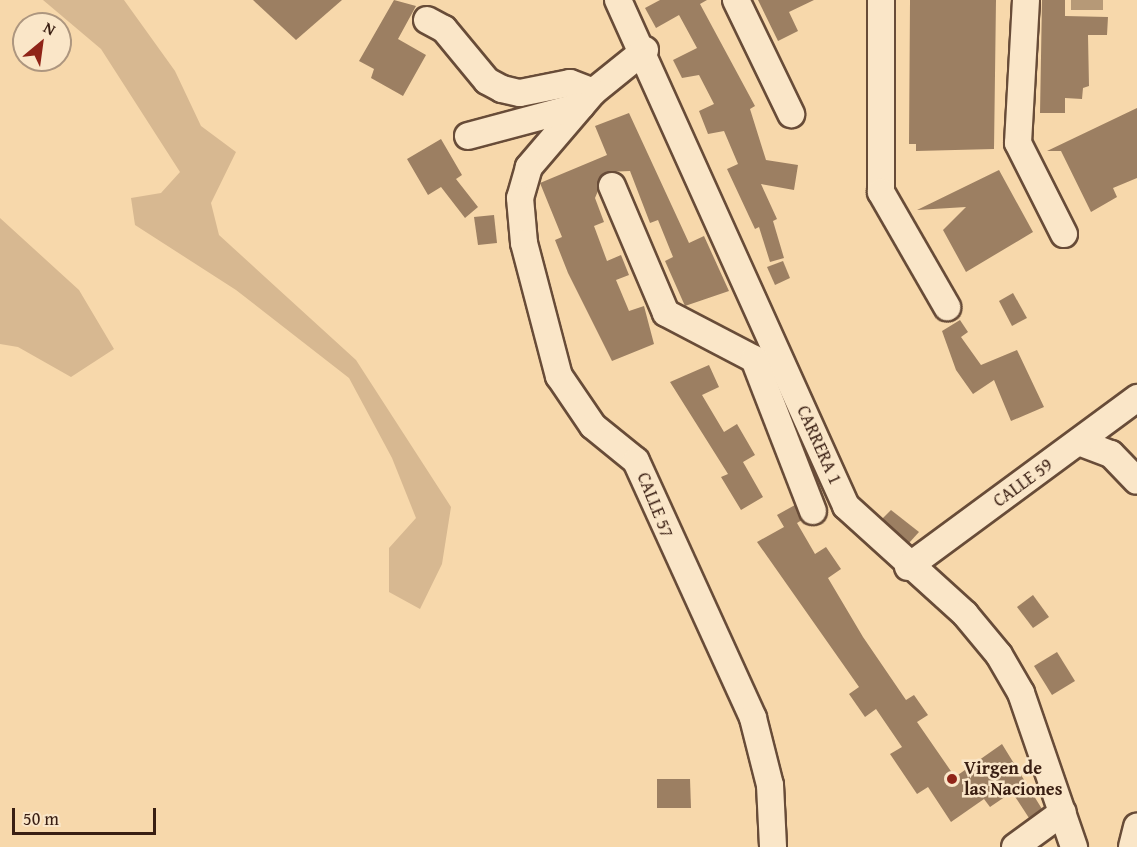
<!DOCTYPE html>
<style>
body{margin:0}
#map{position:relative;width:1137px;height:847px;overflow:hidden;background:#f7d8ab;font-family:"Gentium Book Plus",serif}
div>[style]{position:absolute}
.green>*{inset:0;background:#d7b891}
.water>*{inset:0;background:#b69977}
.building>*{inset:0;background:#9c7f62}
.roads{filter:drop-shadow(2px 0 #684c38) drop-shadow(-2px 0 #684c38) drop-shadow(0 2px #684c38) drop-shadow(0 -2px #684c38)}
.minor>*{height:26px;margin:-13px;padding:0 13px;transform-origin:13px;border-radius:13px;background:#fae6c8}
.dots>*{width:16px;height:16px;translate:-50% -50%;box-sizing:border-box;border:3px solid #fae6c8;border-radius:50%}
span{translate:-50% -50%;white-space:nowrap;text-align:center;line-height:1.15;-webkit-text-stroke:5px #fae6c8;paint-order:stroke}
.street-label{font-size:18px;color:#391e12}
.poi-label{font-size:18px;color:#391e12;font-weight:700}
.left{translate:0 -50%;text-align:left}
.north{position:absolute;left:12px;top:12px;width:60px;height:60px;box-sizing:border-box;background:#fae6c8;border:2px solid #ad967f;border-radius:50%;rotate:29deg;font-size:16px;font-weight:700;line-height:24px;text-align:center;color:#391e12}
.north::after{content:'';display:block;margin:auto;width:21px;height:27px;background:#8f2418;clip-path:polygon(50% 0,100% 100%,50% 72%,0 100%)}
.scale{position:absolute;left:12px;top:808px;width:144px;height:27px;box-sizing:border-box;border:3px solid #391e12;border-top:0;padding-left:8px;font-size:18px;line-height:21px;white-space:nowrap;color:#391e12;-webkit-text-stroke:4px #fae6c8;paint-order:stroke}
</style>
<div id="map">
<div class="green">
<div style="clip-path:polygon(43px 0,124px 0,175px 71px,201px 126px,236px 152px,211px 203px,219px 235px,356px 360px,451px 507px,442px 564px,420px 609px,389px 592px,389px 548px,416px 518px,392px 458px,349px 378px,236px 290px,135px 225px,131px 198px,161px 193px,180px 172px,101px 49px)"></div>
<div style="clip-path:polygon(0 218px,79px 290px,114px 349px,71px 377px,18px 347px,0 344px)"></div>
</div>
<div class="water">
<div style="clip-path:polygon(1071px 0,1103px 0,1103px 10px,1071px 10px)"></div>
</div>
<div class="building">
<div style="clip-path:polygon(253px 0,342px 0,296px 40px)"></div>
<div style="clip-path:polygon(394px 0,416px 6px,398px 39px,426px 55px,403px 96px,371px 78px,374px 69px,359px 61px)"></div>
<div style="clip-path:polygon(660px 0,707px 0,700px 4px,755px 106px,750px 109px,766px 160px,798px 165px,794px 190px,761px 184px,777px 219px,773px 221px,784px 258px,770px 262px,759px 227px,755px 229px,727px 169px,738px 164px,724px 131px,708px 134px,699px 111px,714px 104px,699px 75px,682px 78px,673px 60px,697px 48px,679px 15px,656px 28px,645px 8px)"></div>
<div style="clip-path:polygon(758px 0,814px 0,789px 12px,798px 31px,778px 41px)"></div>
<div style="clip-path:polygon(910px 0,996px 0,994px 149px,916px 151px,916px 144px,909px 144px)"></div>
<div style="clip-path:polygon(1042px 0,1065px 0,1065px 16px,1108px 17px,1107px 35px,1088px 35px,1089px 86px,1083px 88px,1082px 99px,1065px 98px,1065px 113px,1040px 113px)"></div>
<div style="clip-path:polygon(1137px 108px,1137px 178px,1113px 188px,1117px 197px,1091px 212px,1061px 151px,1047px 151px)"></div>
<div style="clip-path:polygon(629px 113px,689px 243px,704px 236px,729px 291px,685px 306px,665px 261px,673px 257px,658px 220px,650px 223px,630px 171px,606px 172px,595px 198px,604px 222px,594px 226px,607px 261px,621px 255px,629px 275px,616px 280px,629px 311px,644px 306px,654px 344px,612px 361px,568px 273px,555px 240px,562px 237px,540px 183px,607px 155px,595px 126px)"></div>
<div style="clip-path:polygon(441px 139px,462px 175px,456px 179px,478px 207px,465px 218px,441px 187px,428px 195px,407px 159px)"></div>
<div style="clip-path:polygon(999px 170px,1033px 232px,966px 272px,943px 230px,966px 207px,917px 210px)"></div>
<div style="clip-path:polygon(494px 215px,497px 243px,478px 245px,474px 217px)"></div>
<div style="clip-path:polygon(783px 261px,790px 278px,775px 285px,767px 267px)"></div>
<div style="clip-path:polygon(1013px 293px,1027px 318px,1012px 326px,999px 301px)"></div>
<div style="clip-path:polygon(960px 320px,968px 332px,961px 337px,981px 365px,1017px 350px,1044px 407px,1011px 421px,994px 380px,973px 394px,956px 370px,942px 331px)"></div>
<div style="clip-path:polygon(709px 365px,719px 387px,702px 395px,724px 432px,737px 424px,755px 455px,743px 462px,763px 497px,741px 510px,721px 477px,728px 474px,670px 382px)"></div>
<div style="clip-path:polygon(795px 505px,802px 520px,797px 523px,815px 554px,826px 547px,841px 569px,828px 578px,863px 637px,906px 700px,914px 695px,928px 715px,917px 722px,955px 777px,1002px 744px,1042px 809px,1029px 818px,1012px 792px,990px 807px,984px 799px,951px 822px,928px 787px,917px 794px,890px 754px,902px 747px,876px 709px,865px 717px,849px 694px,859px 687px,757px 542px,784px 527px,777px 515px)"></div>
<div style="clip-path:polygon(891px 510px,919px 532px,909px 543px,882px 519px)"></div>
<div style="clip-path:polygon(1033px 595px,1049px 617px,1033px 628px,1017px 607px)"></div>
<div style="clip-path:polygon(1057px 652px,1075px 681px,1052px 695px,1034px 666px)"></div>
<div style="clip-path:polygon(657px 779px,690px 779px,691px 808px,657px 808px)"></div>
</div>
<div class="roads">
<div class="minor">
<div style="left:618px;top:0;width:555px;rotate:65.74deg"></div>
<div style="left:846px;top:506px;width:161px;rotate:42.2deg"></div>
<div style="left:965px;top:614px;width:53px;rotate:50.3deg"></div>
<div style="left:999px;top:655px;width:44px;rotate:59.9deg"></div>
<div style="left:1021px;top:693px;width:163px;rotate:71deg"></div>
<div style="left:736px;top:0;width:127px;rotate:64.2deg"></div>
<div style="left:881px;top:0;width:192px;rotate:90deg"></div>
<div style="left:881px;top:192px;width:133px;rotate:60.1deg"></div>
<div style="left:1026px;top:0;width:143px;rotate:93.2deg"></div>
<div style="left:1018px;top:143px;width:102px;rotate:63.2deg"></div>
<div style="left:427px;top:20px;width:19px;rotate:28deg"></div>
<div style="left:444px;top:29px;width:67px;rotate:50.4deg"></div>
<div style="left:487px;top:81px;width:17px;rotate:28deg"></div>
<div style="left:502px;top:89px;width:18px;rotate:13deg"></div>
<div style="left:520px;top:93px;width:51px;rotate:-11.3deg"></div>
<div style="left:570px;top:83px;width:25px;rotate:21deg"></div>
<div style="left:645px;top:50px;width:67px;rotate:141.1deg"></div>
<div style="left:593px;top:92px;width:99px;rotate:130.5deg"></div>
<div style="left:529px;top:167px;width:32px;rotate:106deg"></div>
<div style="left:520px;top:198px;width:45px;rotate:84.9deg"></div>
<div style="left:524px;top:243px;width:138px;rotate:75.3deg"></div>
<div style="left:559px;top:376px;width:60px;rotate:55.8deg"></div>
<div style="left:593px;top:426px;width:55px;rotate:39.1deg"></div>
<div style="left:636px;top:461px;width:282px;rotate:65.5deg"></div>
<div style="left:753px;top:718px;width:69px;rotate:75.8deg"></div>
<div style="left:770px;top:785px;width:62px;rotate:87.2deg"></div>
<div style="left:468px;top:136px;width:117px;rotate:-14.9deg"></div>
<div style="left:612px;top:186px;width:138px;rotate:67deg"></div>
<div style="left:666px;top:313px;width:99px;rotate:27.6deg"></div>
<div style="left:754px;top:359px;width:163px;rotate:68.8deg"></div>
<div style="left:1079px;top:442px;width:34px;rotate:21deg"></div>
<div style="left:1111px;top:454px;width:37px;rotate:46deg"></div>
<div style="left:908px;top:567px;width:285px;rotate:-36.4deg"></div>
<div style="left:1015px;top:847px;width:59px;rotate:-36.1deg"></div>
<div style="left:1132px;top:847px;width:21px;rotate:-76deg"></div>
</div>
</div>
<div class="dots">
<div style="left:952px;top:779px;background:#8f2418"></div>
</div>
<div class="street-label">
<span style="left:819px;top:445px;rotate:66deg">CARRERA 1</span>
<span style="left:1023px;top:483px;rotate:-36deg">CALLE 59</span>
<span style="left:655px;top:505px;rotate:68deg">CALLE 57</span>
</div>
<div class="poi-label">
<span class="left" style="left:964px;top:779px">Virgen de<br>las Naciones</span>
</div>
<div class="north">N</div>
<div class="scale">50 m</div>
</div>
